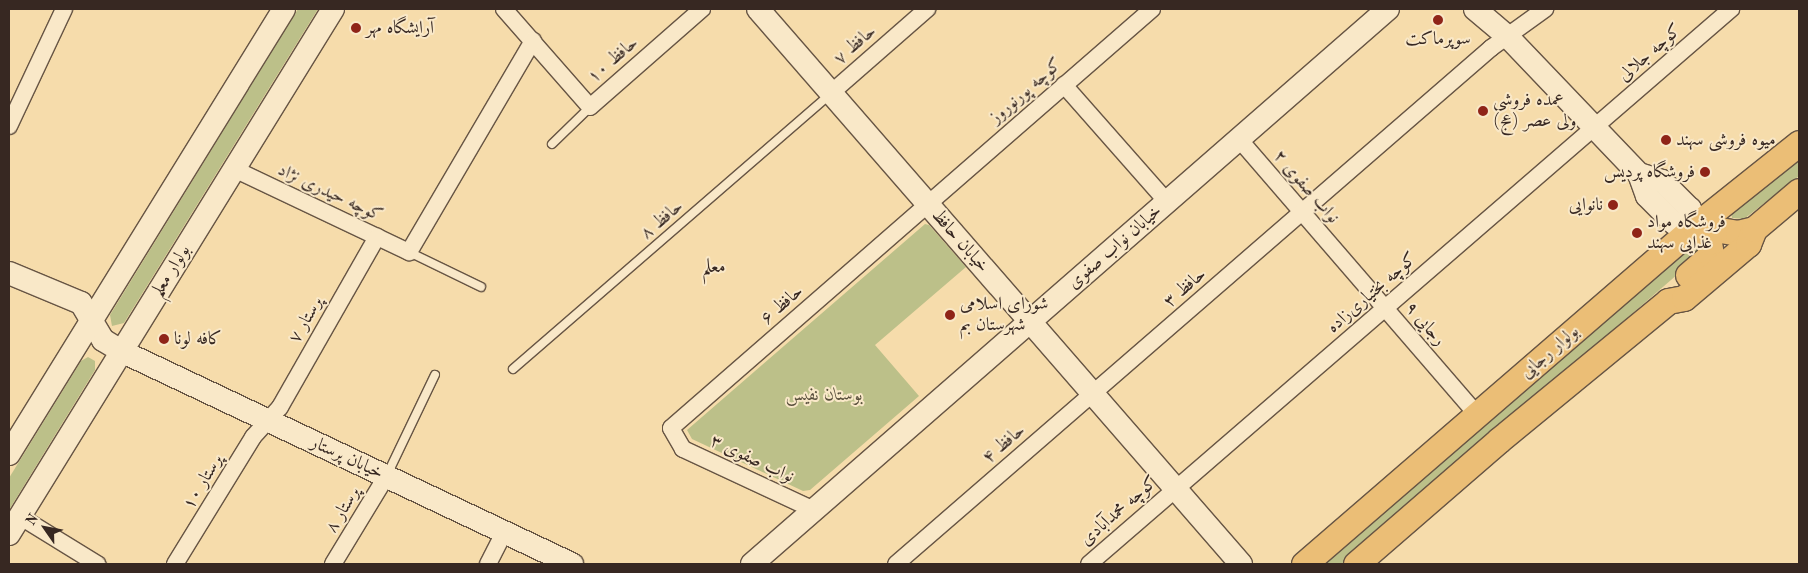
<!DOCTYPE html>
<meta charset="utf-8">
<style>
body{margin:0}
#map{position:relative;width:1808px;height:573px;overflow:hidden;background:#f6dcab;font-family:"Old Standard TT",Amiri,serif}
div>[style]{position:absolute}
.green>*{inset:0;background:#bcc089}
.roads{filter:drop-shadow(1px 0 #675544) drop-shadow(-1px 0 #675544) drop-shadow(0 1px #675544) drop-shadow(0 -1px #675544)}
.lane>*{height:8px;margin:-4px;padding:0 4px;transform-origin:4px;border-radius:4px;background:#f9e8c8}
.street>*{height:16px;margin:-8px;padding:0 8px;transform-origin:8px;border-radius:8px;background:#f9e8c8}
.secondary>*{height:22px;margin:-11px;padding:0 11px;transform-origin:11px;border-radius:11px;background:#f9e8c8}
.primary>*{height:25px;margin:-12.5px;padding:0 12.5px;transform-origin:12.5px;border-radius:12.5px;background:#ebbe76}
.dots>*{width:14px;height:14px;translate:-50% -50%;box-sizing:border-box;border:2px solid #f9e8c8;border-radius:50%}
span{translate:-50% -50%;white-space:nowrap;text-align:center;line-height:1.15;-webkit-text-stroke:4px #f9e8c8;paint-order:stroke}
.poi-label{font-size:18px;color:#372822}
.left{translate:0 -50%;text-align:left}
.right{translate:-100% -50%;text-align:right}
.street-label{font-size:18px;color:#372822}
.park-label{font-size:18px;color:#584e3c;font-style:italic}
.neighbourhood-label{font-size:19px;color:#372822}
.frame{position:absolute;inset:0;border:10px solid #372822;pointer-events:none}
.north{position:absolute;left:20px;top:503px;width:50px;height:50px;-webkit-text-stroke:4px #f9e8c8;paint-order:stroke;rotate:303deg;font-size:14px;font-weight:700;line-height:20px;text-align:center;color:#372822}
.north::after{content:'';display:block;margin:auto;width:18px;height:22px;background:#372822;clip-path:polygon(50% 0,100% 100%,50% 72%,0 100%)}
</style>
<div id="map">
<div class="green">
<div style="clip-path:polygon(298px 9px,318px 9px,124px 323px,112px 326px,110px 315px)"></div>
<div style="clip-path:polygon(1799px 154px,1799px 176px,1744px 219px,1732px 218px,1731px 211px)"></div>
<div style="clip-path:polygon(925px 224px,929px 225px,966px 267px,875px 345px,919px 396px,810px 490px,803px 491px,692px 439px,687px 430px)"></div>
<div style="clip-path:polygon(1693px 240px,1701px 254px,1343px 564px,1317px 564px)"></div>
<div style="clip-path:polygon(88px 357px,95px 361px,95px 370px,9px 510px,9px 478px,81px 361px)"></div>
</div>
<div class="roads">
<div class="lane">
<div style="left:552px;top:144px;width:53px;rotate:-44.2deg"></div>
<div style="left:409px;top:252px;width:80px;rotate:25.9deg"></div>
<div style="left:513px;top:369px;width:420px;rotate:-40.9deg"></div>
<div style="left:387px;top:475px;width:111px;rotate:-64.4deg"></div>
</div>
<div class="street">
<div style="left:504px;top:9px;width:130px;rotate:48.7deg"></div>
<div style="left:590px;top:107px;width:149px;rotate:-41.2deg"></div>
<div style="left:1064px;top:85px;width:156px;rotate:48.6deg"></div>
<div style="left:831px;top:93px;width:128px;rotate:-41.2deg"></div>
<div style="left:9px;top:126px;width:129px;rotate:-64.8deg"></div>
<div style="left:1239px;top:139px;width:364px;rotate:49.2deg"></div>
<div style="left:234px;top:169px;width:194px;rotate:25.4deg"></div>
<div style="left:409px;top:252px;width:245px;rotate:-59.6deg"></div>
<div style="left:814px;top:510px;width:145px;rotate:-155deg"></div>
<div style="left:683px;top:449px;width:24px;rotate:-120deg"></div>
<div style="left:671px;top:428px;width:638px;rotate:-41.06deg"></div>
<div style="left:19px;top:516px;width:92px;rotate:31.6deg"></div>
<div style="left:175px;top:564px;width:149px;rotate:-58.4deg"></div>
<div style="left:253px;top:437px;width:40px;rotate:-48deg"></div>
<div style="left:280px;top:407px;width:196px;rotate:-60.3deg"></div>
<div style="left:333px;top:564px;width:102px;rotate:-58.7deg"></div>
<div style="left:488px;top:564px;width:36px;rotate:-63deg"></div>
<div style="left:896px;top:564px;width:788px;rotate:-40.93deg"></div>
<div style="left:1491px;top:48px;width:67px;rotate:-35.8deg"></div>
<div style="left:1089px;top:564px;width:849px;rotate:-40.84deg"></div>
</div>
<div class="secondary">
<div style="left:758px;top:9px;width:736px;rotate:48.97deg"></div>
<div style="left:1475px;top:9px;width:43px;rotate:40.3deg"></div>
<div style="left:1508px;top:37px;width:190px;rotate:46.3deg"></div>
<div style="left:1639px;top:174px;width:23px;rotate:70deg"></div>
<div style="left:1647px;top:196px;width:38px;rotate:45deg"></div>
<div style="left:1674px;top:223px;width:21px;rotate:8deg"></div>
<div style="left:1695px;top:226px;width:18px;rotate:-106deg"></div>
<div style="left:1690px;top:209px;width:40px;rotate:-135deg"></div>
<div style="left:1662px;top:181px;width:24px;rotate:-163deg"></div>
<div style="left:9px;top:273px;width:78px;rotate:22.6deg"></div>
<div style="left:81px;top:303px;width:43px;rotate:59.3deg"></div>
<div style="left:103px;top:340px;width:21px;rotate:31deg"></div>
<div style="left:121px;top:351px;width:499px;rotate:25.3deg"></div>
<div style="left:9px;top:454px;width:523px;rotate:-58.28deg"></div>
<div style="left:9px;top:534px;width:617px;rotate:-58.32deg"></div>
<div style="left:752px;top:564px;width:844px;rotate:-41.11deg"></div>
</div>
<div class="primary">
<div style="left:1695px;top:226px;width:44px;rotate:9.2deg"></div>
<div style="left:1738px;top:233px;width:16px;rotate:-14deg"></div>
<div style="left:1688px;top:275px;width:30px;rotate:-41deg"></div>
<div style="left:1711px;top:255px;width:13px;rotate:-99deg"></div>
<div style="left:1709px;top:242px;width:21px;rotate:-131deg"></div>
<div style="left:1304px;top:564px;width:517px;rotate:-40.84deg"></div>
<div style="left:1695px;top:226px;width:133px;rotate:-38.6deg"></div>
<div style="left:1356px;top:564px;width:189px;rotate:-40.9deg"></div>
<div style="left:1499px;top:440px;width:219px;rotate:-39.4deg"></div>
<div style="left:1668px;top:301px;width:16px;rotate:-11deg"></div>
<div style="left:1684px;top:298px;width:84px;rotate:-40.2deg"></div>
<div style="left:1748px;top:244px;width:16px;rotate:-68deg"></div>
<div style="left:1754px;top:229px;width:59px;rotate:-40.2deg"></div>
</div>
</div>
<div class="dots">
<div style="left:1438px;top:20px;background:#8f2418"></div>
<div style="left:356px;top:28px;background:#8f2418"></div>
<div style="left:1483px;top:111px;background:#8f2418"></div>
<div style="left:1666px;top:140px;background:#8f2418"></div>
<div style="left:1705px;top:172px;background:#8f2418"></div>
<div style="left:1613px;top:205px;background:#8f2418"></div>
<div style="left:1637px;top:233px;background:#8f2418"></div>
<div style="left:950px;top:315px;background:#8f2418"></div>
<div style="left:164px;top:339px;background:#8f2418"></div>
</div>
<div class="poi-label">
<span class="left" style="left:366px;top:28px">آرایشگاه مهر</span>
<span style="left:1438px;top:39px">سوپرماکت</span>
<span class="left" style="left:1493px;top:111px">عمده فروشی<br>ولی عصر (عج)</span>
<span class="left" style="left:1676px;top:140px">میوه فروشی سهند</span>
<span class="right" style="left:1695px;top:172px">فروشگاه پردیس</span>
<span class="right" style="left:1603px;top:205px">نانوایی</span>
<span class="left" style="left:1647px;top:233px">فروشگاه مواد<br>غذایی سهند</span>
<span class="left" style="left:960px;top:315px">شورای اسلامی<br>شهرستان بم</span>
<span class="left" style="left:174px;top:339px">کافه لونا</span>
</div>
<div class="street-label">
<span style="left:855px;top:45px;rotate:-41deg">حافظ ۷</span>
<span style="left:1650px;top:53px;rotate:-41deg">کوچه جلالی</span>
<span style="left:613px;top:60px;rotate:-41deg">حافظ ۱۰</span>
<span style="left:1026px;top:91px;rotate:-41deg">کوچه پورنوروز</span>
<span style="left:1306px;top:187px;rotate:49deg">نواب صفوی ۲</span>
<span style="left:330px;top:193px;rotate:25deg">کوچه حیدری نژاد</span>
<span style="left:662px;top:220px;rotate:-41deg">حافظ ۸</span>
<span style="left:960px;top:241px;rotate:49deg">خیابان حافظ</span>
<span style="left:1115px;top:247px;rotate:-41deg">خیابان نواب صفوی</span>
<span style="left:171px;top:271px;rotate:-58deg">بولوار معلم</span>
<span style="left:1185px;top:288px;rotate:-41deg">حافظ ۳</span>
<span style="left:1372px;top:293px;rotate:-41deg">کوچه بختیاری‌زاده</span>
<span style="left:782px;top:305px;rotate:-41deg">حافظ ۶</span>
<span style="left:306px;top:320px;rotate:-60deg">پرستار ۷</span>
<span style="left:1425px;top:324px;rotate:49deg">رجایی ۹</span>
<span style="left:1550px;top:352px;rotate:-41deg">بولوار رجایی</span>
<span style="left:1004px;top:444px;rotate:-41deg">حافظ ۴</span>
<span style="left:347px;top:458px;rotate:25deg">خیابان پرستار</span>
<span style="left:752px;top:459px;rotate:25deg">نواب صفوی ۳</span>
<span style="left:203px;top:482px;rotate:-59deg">پرستار ۱۰</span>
<span style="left:343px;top:510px;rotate:-59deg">پرستار ۸</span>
<span style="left:1119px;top:511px;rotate:-41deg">کوچه محمدآبادی</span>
</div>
<div class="park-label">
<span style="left:824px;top:395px">بوستان نفیس</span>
</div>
<div class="neighbourhood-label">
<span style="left:714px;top:268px">معلم</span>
</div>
<div class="frame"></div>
<div class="north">N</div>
</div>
